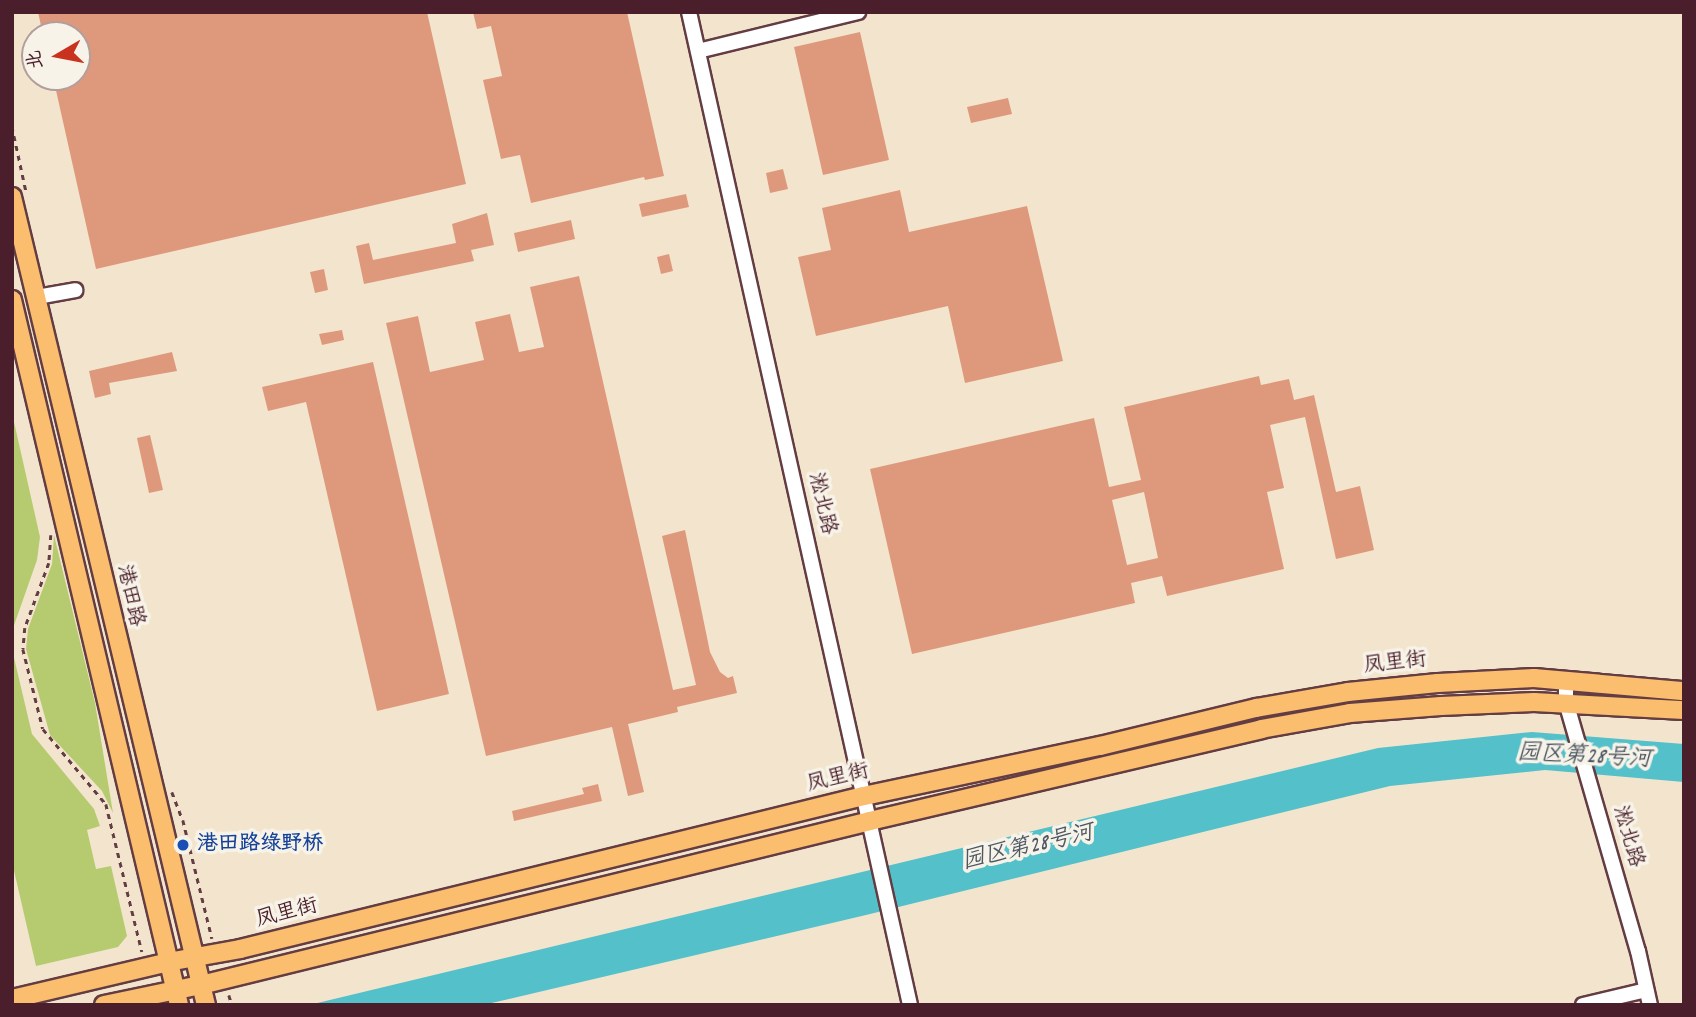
<!DOCTYPE html>
<meta charset="utf-8">
<style>
body{margin:0}
#map{position:relative;width:1696px;height:1017px;overflow:hidden;background:#f3e5cd;font-family:Dekko,"LXGW WenKai TC",sans-serif}
div>[style]{position:absolute}
.green>*{inset:0;background:#b6cb6f}
.water>*{inset:0;background:#53c0ca}
.building>*{inset:0;background:#de997d}
.path>*{height:2.5px;margin-top:-1.25px;transform-origin:0;background:repeating-linear-gradient(90deg,#633d43 0 5px,transparent 0 10px)}
.roads{filter:drop-shadow(2px 0 #633d43) drop-shadow(-2px 0 #633d43) drop-shadow(0 2px #633d43) drop-shadow(0 -2px #633d43)}
.minor>*{height:14px;margin:-7px;padding:0 7px;transform-origin:7px;border-radius:7px;background:#fff}
.major>*{height:18px;margin:-9px;padding:0 9px;transform-origin:9px;border-radius:9px;background:#fbbd6e}
.dots>*{width:19px;height:19px;translate:-50% -50%;box-sizing:border-box;border:4px solid #f7f3e8;border-radius:50%}
span{translate:-50% -50%;white-space:nowrap;text-align:center;line-height:1.15;-webkit-text-stroke:7px #f7f3e8;paint-order:stroke}
.street-label{font-size:21px;color:#4a1f2b}
.transit-label{font-size:21px;color:#164399;font-weight:700}
.left{translate:0 -50%;text-align:left}
.water-label{font-size:23px;color:#4d5763;font-style:italic}
.frame{position:absolute;inset:0;border:14px solid #4a1f2b;pointer-events:none}
.north{position:absolute;left:21px;top:21px;width:70px;height:70px;box-sizing:border-box;background:#f7f3e8;border:2px solid #b29e9c;border-radius:50%;rotate:260deg;font-size:19px;font-weight:700;line-height:28px;text-align:center;color:#4a1f2b}
.north::after{content:'';display:block;margin:auto;width:24px;height:32px;background:#c8321e;clip-path:polygon(50% 0,100% 100%,50% 72%,0 100%)}
</style>
<div id="map">
<div class="green">
<div style="clip-path:polygon(12px 413px,40px 537px,37px 560px,12px 631px)"></div>
<div style="clip-path:polygon(54px 535px,95px 703px,113px 813px,102px 791px,50px 735px,26px 649px,28px 629px,52px 564px)"></div>
<div style="clip-path:polygon(12px 649px,32px 734px,94px 809px,100px 826px,87px 830px,96px 869px,111px 866px,127px 936px,118px 947px,36px 966px,12px 862px)"></div>
</div>
<div class="water">
<div style="clip-path:polygon(1532px 732px,1684px 744px,1684px 782px,1545px 770px,1390px 786px,866px 915px,483px 1005px,309px 1005px,1378px 748px)"></div>
</div>
<div class="building">
<div style="clip-path:polygon(38px 12px,427px 12px,466px 184px,96px 269px,53px 77px,77px 77px,77px 35px,43px 35px)"></div>
<div style="clip-path:polygon(473px 12px,627px 12px,664px 176px,645px 180px,644px 177px,531px 203px,520px 155px,501px 159px,483px 80px,502px 76px,491px 26px,477px 29px)"></div>
<div style="clip-path:polygon(860px 32px,889px 160px,823px 175px,794px 47px)"></div>
<div style="clip-path:polygon(1008px 98px,1012px 114px,971px 123px,967px 107px)"></div>
<div style="clip-path:polygon(783px 169px,788px 189px,770px 193px,766px 173px)"></div>
<div style="clip-path:polygon(900px 190px,909px 232px,1027px 206px,1063px 361px,965px 383px,948px 306px,816px 336px,798px 257px,831px 250px,822px 208px)"></div>
<div style="clip-path:polygon(686px 194px,689px 207px,642px 217px,639px 204px)"></div>
<div style="clip-path:polygon(487px 213px,494px 245px,471px 250px,474px 261px,364px 284px,356px 246px,369px 243px,373px 260px,456px 243px,452px 224px)"></div>
<div style="clip-path:polygon(571px 220px,575px 239px,518px 252px,514px 233px)"></div>
<div style="clip-path:polygon(669px 254px,673px 271px,661px 274px,657px 257px)"></div>
<div style="clip-path:polygon(324px 269px,328px 290px,315px 293px,310px 272px)"></div>
<div style="clip-path:polygon(579px 276px,673px 690px,696px 685px,662px 536px,685px 530px,710px 652px,720px 672px,728px 678px,733px 676px,737px 693px,677px 707px,678px 712px,628px 724px,644px 792px,628px 796px,612px 727px,486px 756px,386px 323px,418px 316px,430px 372px,484px 360px,475px 322px,510px 314px,519px 352px,544px 347px,530px 287px)"></div>
<div style="clip-path:polygon(342px 330px,344px 340px,322px 345px,319px 334px)"></div>
<div style="clip-path:polygon(172px 352px,177px 371px,109px 383px,111px 394px,95px 398px,89px 371px)"></div>
<div style="clip-path:polygon(373px 362px,449px 694px,377px 711px,306px 402px,268px 411px,262px 387px)"></div>
<div style="clip-path:polygon(evenodd,1259px 376px,1261px 385px,1289px 379px,1294px 400px,1314px 395px,1336px 492px,1360px 486px,1374px 550px,1336px 559px,1305px 417px,1270px 425px,1284px 488px,1267px 492px,1284px 569px,1167px 596px,1162px 576px,1131px 583px,1135px 603px,912px 654px,870px 469px,1094px 418px,1109px 487px,1141px 480px,1124px 407px,1259px 376px,1144px 492px,1158px 558px,1127px 565px,1112px 500px,1144px 492px)"></div>
<div style="clip-path:polygon(150px 435px,163px 490px,149px 493px,137px 438px)"></div>
<div style="clip-path:polygon(598px 784px,602px 801px,514px 821px,512px 811px,584px 794px,582px 788px)"></div>
</div>
<div class="path">
<div style="left:12px;top:126px;width:66px;rotate:77.8deg"></div>
<div style="left:51px;top:535px;width:28px;rotate:94deg"></div>
<div style="left:49px;top:563px;width:69px;rotate:110.3deg"></div>
<div style="left:25px;top:628px;width:21px;rotate:95deg"></div>
<div style="left:23px;top:649px;width:82px;rotate:76deg"></div>
<div style="left:43px;top:729px;width:98px;rotate:50deg"></div>
<div style="left:106px;top:804px;width:152px;rotate:76.3deg"></div>
<div style="left:172px;top:792px;width:30px;rotate:69deg"></div>
<div style="left:183px;top:820px;width:122px;rotate:76.2deg"></div>
<div style="left:229px;top:995px;width:10px;rotate:73deg"></div>
</div>
<div class="roads">
<div class="minor">
<div style="left:689px;top:12px;width:1017px;rotate:77.45deg"></div>
<div style="left:698px;top:51px;width:165px;rotate:-13.7deg"></div>
<div style="left:37px;top:297px;width:39px;rotate:-10deg"></div>
<div style="left:1566px;top:681px;width:21px;rotate:90deg"></div>
<div style="left:1566px;top:702px;width:259px;rotate:73.9deg"></div>
<div style="left:1638px;top:951px;width:55px;rotate:77.5deg"></div>
<div style="left:1583px;top:1005px;width:65px;rotate:-13.4deg"></div>
</div>
<div class="major">
<div style="left:12px;top:197px;width:831px;rotate:76.5deg"></div>
<div style="left:12px;top:300px;width:725px;rotate:76.67deg"></div>
<div style="left:12px;top:999px;width:160px;rotate:-13.3deg"></div>
<div style="left:168px;top:962px;width:73px;rotate:-10.2deg"></div>
<div style="left:240px;top:949px;width:642px;rotate:-13.78deg"></div>
<div style="left:864px;top:796px;width:241px;rotate:-12deg"></div>
<div style="left:1100px;top:746px;width:161px;rotate:-13.7deg"></div>
<div style="left:1256px;top:708px;width:93px;rotate:-9.9deg"></div>
<div style="left:1348px;top:692px;width:90px;rotate:-5.7deg"></div>
<div style="left:1438px;top:683px;width:96px;rotate:-3deg"></div>
<div style="left:1534px;top:678px;width:151px;rotate:5deg"></div>
<div style="left:104px;top:1005px;width:99px;rotate:-11.7deg"></div>
<div style="left:201px;top:985px;width:689px;rotate:-13.77deg"></div>
<div style="left:870px;top:821px;width:402px;rotate:-13.2deg"></div>
<div style="left:1261px;top:729px;width:90px;rotate:-10.2deg"></div>
<div style="left:1350px;top:713px;width:91px;rotate:-4.4deg"></div>
<div style="left:1441px;top:706px;width:93px;rotate:-2.5deg"></div>
<div style="left:1534px;top:702px;width:150px;rotate:3.1deg"></div>
</div>
</div>
<div class="dots">
<div style="left:183px;top:845px;background:#1a4fb4"></div>
</div>
<div class="street-label">
<span style="left:821px;top:504px;rotate:77deg">淞北路</span>
<span style="left:129px;top:596px;rotate:77deg">港田路</span>
<span style="left:1395px;top:664px;rotate:-6deg">凤里街</span>
<span style="left:838px;top:779px;rotate:-13deg">凤里街</span>
<span style="left:1627px;top:837px;rotate:74deg">淞北路</span>
<span style="left:287px;top:914px;rotate:-14deg">凤里街</span>
</div>
<div class="transit-label">
<span class="left" style="left:197px;top:845px">港田路绿野桥</span>
</div>
<div class="water-label">
<span style="left:1584px;top:758px;rotate:3deg">园区第28号河</span>
<span style="left:1028px;top:849px;rotate:-13deg">园区第28号河</span>
</div>
<div class="frame"></div>
<div class="north">北</div>
</div>
